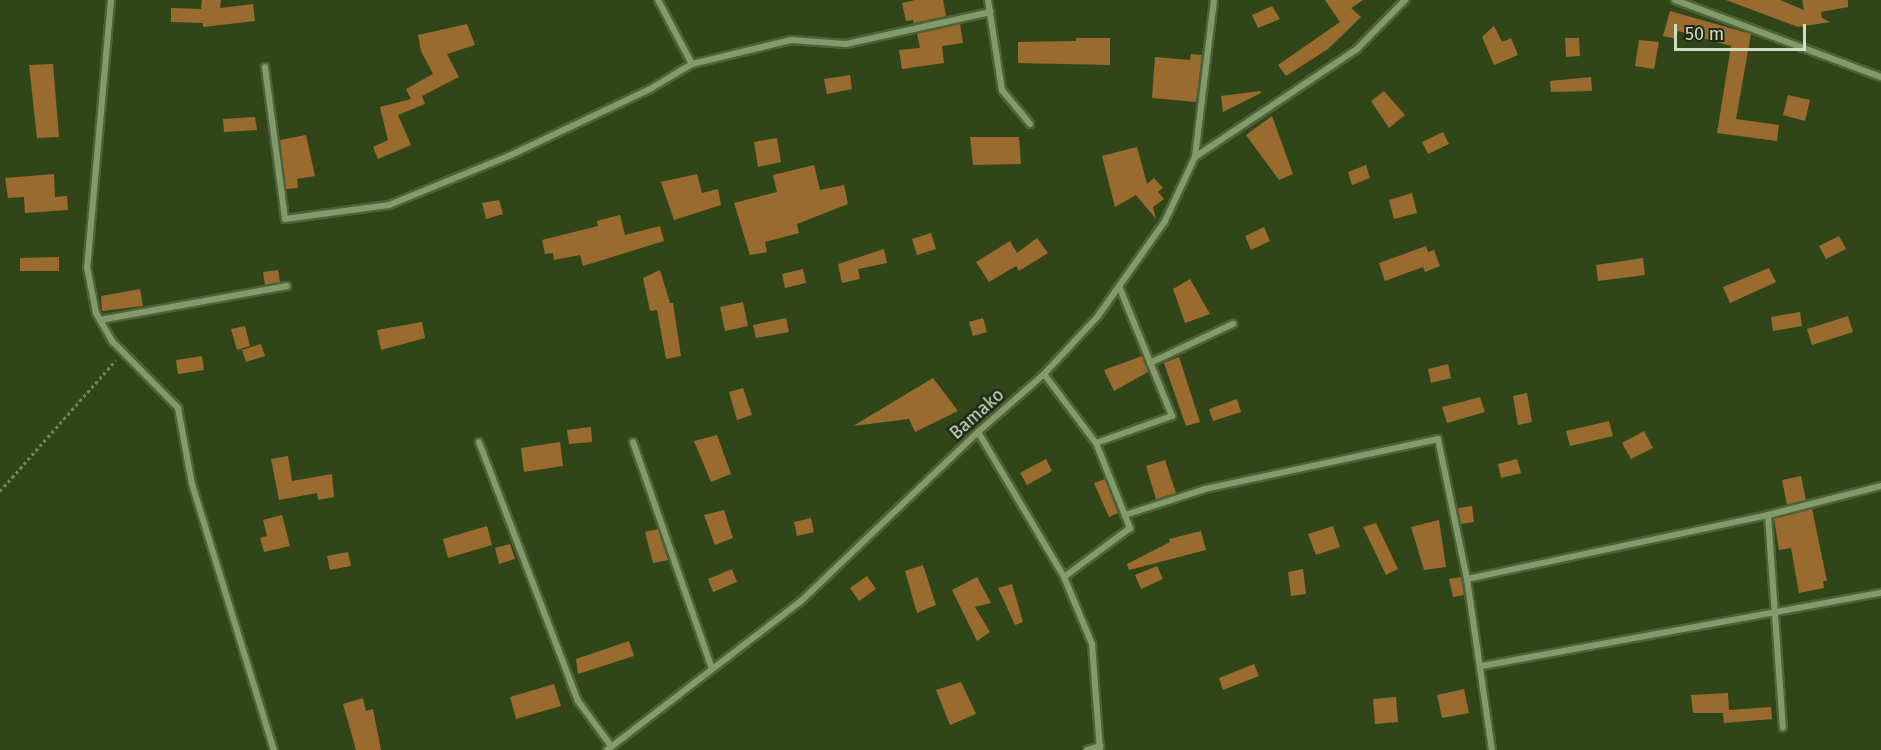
<!DOCTYPE html>
<style>
body{margin:0}
#map{position:relative;width:1881px;height:750px;overflow:hidden;background:#314618;font-family:"Fira Sans",sans-serif}
div>[style]{position:absolute}
.building>*{inset:0;background:#9a6b2f}
.path>*{height:3px;margin-top:-1.5px;transform-origin:0;background:repeating-linear-gradient(90deg,#738560 0 3px,transparent 0 6px)}
.roads{filter:drop-shadow(2px 0 #4f613a) drop-shadow(-2px 0 #4f613a) drop-shadow(0 2px #4f613a) drop-shadow(0 -2px #4f613a)}
.minor>*{height:6px;margin:-3px;padding:0 3px;transform-origin:3px;border-radius:3px;background:#829b6a}
span{translate:-50% -50%;white-space:nowrap;text-align:center;line-height:1.15;-webkit-text-stroke:5px #1f2915;paint-order:stroke}
.street-label{font-size:18px;color:#cfddc3}
.scale{position:absolute;left:1674px;top:24px;width:132px;height:27px;box-sizing:border-box;border:3px solid #cfddc3;border-top:0;padding-left:8px;font-size:18px;line-height:21px;white-space:nowrap;color:#cfddc3;-webkit-text-stroke:4px #1f2915;paint-order:stroke}
</style>
<div id="map">
<div class="building">
<div style="clip-path:polygon(202px 0,221px 0,220px 8px,253px 4px,255px 21px,203px 27px,203px 23px,171px 22px,171px 8px,201px 9px)"></div>
<div style="clip-path:polygon(915px 0,943px 0,946px 16px,914px 23px,913px 20px,906px 21px,902px 3px)"></div>
<div style="clip-path:polygon(1325px 0,1363px 0,1351px 8px,1361px 17px,1328px 49px,1286px 76px,1278px 65px,1340px 22px)"></div>
<div style="clip-path:polygon(1726px 0,1780px 0,1804px 10px,1802px 0,1848px 0,1848px 7px,1821px 12px,1822px 18px,1830px 22px,1798px 27px)"></div>
<div style="clip-path:polygon(1272px 6px,1280px 19px,1258px 28px,1252px 15px)"></div>
<div style="clip-path:polygon(1670px 11px,1751px 34px,1736px 119px,1779px 125px,1777px 141px,1717px 133px,1731px 46px,1678px 31px,1676px 39px,1663px 36px)"></div>
<div style="clip-path:polygon(467px 24px,475px 45px,447px 54px,459px 77px,422px 96px,425px 104px,398px 115px,411px 145px,378px 159px,373px 147px,388px 140px,380px 107px,411px 99px,406px 89px,433px 74px,421px 51px,418px 35px)"></div>
<div style="clip-path:polygon(960px 24px,963px 43px,942px 46px,944px 63px,902px 69px,899px 50px,920px 48px,917px 34px)"></div>
<div style="clip-path:polygon(1494px 26px,1502px 42px,1511px 38px,1518px 55px,1494px 65px,1482px 37px)"></div>
<div style="clip-path:polygon(1076px 38px,1110px 38px,1110px 65px,1018px 63px,1018px 42px,1076px 41px)"></div>
<div style="clip-path:polygon(1565px 38px,1579px 38px,1580px 56px,1566px 57px)"></div>
<div style="clip-path:polygon(1639px 40px,1659px 42px,1654px 69px,1635px 66px)"></div>
<div style="clip-path:polygon(1191px 54px,1202px 55px,1196px 102px,1152px 98px,1155px 57px,1190px 60px)"></div>
<div style="clip-path:polygon(53px 64px,59px 137px,37px 138px,29px 65px)"></div>
<div style="clip-path:polygon(850px 75px,852px 89px,827px 94px,824px 79px)"></div>
<div style="clip-path:polygon(1591px 77px,1592px 91px,1551px 92px,1550px 81px)"></div>
<div style="clip-path:polygon(1260px 91px,1261px 93px,1223px 112px,1221px 96px)"></div>
<div style="clip-path:polygon(1384px 91px,1405px 115px,1389px 128px,1371px 101px)"></div>
<div style="clip-path:polygon(1788px 95px,1810px 100px,1805px 121px,1783px 115px)"></div>
<div style="clip-path:polygon(1272px 116px,1293px 174px,1279px 180px,1246px 135px)"></div>
<div style="clip-path:polygon(255px 117px,257px 130px,224px 132px,223px 119px)"></div>
<div style="clip-path:polygon(1443px 132px,1449px 144px,1428px 154px,1422px 142px)"></div>
<div style="clip-path:polygon(306px 135px,315px 176px,297px 179px,298px 188px,286px 189px,280px 140px)"></div>
<div style="clip-path:polygon(970px 137px,1019px 137px,1021px 164px,973px 165px)"></div>
<div style="clip-path:polygon(777px 138px,781px 162px,758px 167px,754px 142px)"></div>
<div style="clip-path:polygon(1137px 147px,1147px 184px,1154px 178px,1163px 188px,1158px 192px,1164px 199px,1153px 207px,1156px 219px,1136px 195px,1115px 207px,1102px 156px)"></div>
<div style="clip-path:polygon(814px 165px,820px 190px,844px 185px,848px 204px,797px 224px,799px 233px,765px 242px,767px 252px,750px 255px,734px 203px,777px 192px,773px 175px)"></div>
<div style="clip-path:polygon(1366px 165px,1370px 178px,1352px 185px,1348px 172px)"></div>
<div style="clip-path:polygon(54px 174px,55px 197px,67px 196px,68px 210px,25px 213px,24px 197px,8px 198px,5px 178px)"></div>
<div style="clip-path:polygon(697px 174px,702px 193px,718px 189px,721px 205px,674px 220px,661px 182px)"></div>
<div style="clip-path:polygon(1412px 193px,1417px 213px,1394px 219px,1389px 200px)"></div>
<div style="clip-path:polygon(499px 200px,503px 214px,486px 219px,482px 203px)"></div>
<div style="clip-path:polygon(620px 215px,625px 235px,660px 226px,664px 241px,583px 266px,580px 255px,554px 260px,553px 253px,545px 254px,542px 240px,598px 226px,597px 221px)"></div>
<div style="clip-path:polygon(1264px 227px,1270px 241px,1251px 250px,1245px 236px)"></div>
<div style="clip-path:polygon(931px 233px,936px 249px,917px 255px,912px 239px)"></div>
<div style="clip-path:polygon(1839px 236px,1846px 249px,1826px 259px,1819px 246px)"></div>
<div style="clip-path:polygon(1037px 238px,1048px 253px,1019px 271px,1016px 266px,989px 282px,976px 262px,1010px 241px,1017px 253px)"></div>
<div style="clip-path:polygon(1426px 246px,1428px 252px,1434px 250px,1440px 266px,1425px 272px,1423px 267px,1385px 281px,1379px 263px)"></div>
<div style="clip-path:polygon(884px 249px,887px 263px,858px 269px,860px 279px,842px 283px,838px 264px)"></div>
<div style="clip-path:polygon(59px 257px,59px 271px,20px 271px,20px 258px)"></div>
<div style="clip-path:polygon(1643px 258px,1645px 275px,1598px 281px,1596px 265px)"></div>
<div style="clip-path:polygon(1769px 268px,1776px 282px,1730px 303px,1723px 287px)"></div>
<div style="clip-path:polygon(803px 269px,806px 283px,785px 288px,782px 274px)"></div>
<div style="clip-path:polygon(278px 270px,280px 282px,265px 285px,263px 272px)"></div>
<div style="clip-path:polygon(660px 270px,670px 303px,673px 303px,681px 356px,666px 359px,657px 310px,650px 311px,643px 278px)"></div>
<div style="clip-path:polygon(1190px 279px,1210px 314px,1185px 323px,1173px 289px)"></div>
<div style="clip-path:polygon(140px 289px,143px 306px,102px 311px,101px 296px)"></div>
<div style="clip-path:polygon(743px 302px,748px 326px,725px 331px,720px 307px)"></div>
<div style="clip-path:polygon(1800px 312px,1802px 326px,1773px 331px,1771px 317px)"></div>
<div style="clip-path:polygon(1848px 316px,1853px 332px,1812px 345px,1807px 329px)"></div>
<div style="clip-path:polygon(786px 318px,789px 332px,756px 338px,753px 325px)"></div>
<div style="clip-path:polygon(983px 318px,987px 332px,973px 336px,969px 322px)"></div>
<div style="clip-path:polygon(422px 322px,425px 338px,381px 350px,377px 330px)"></div>
<div style="clip-path:polygon(245px 326px,250px 346px,237px 350px,231px 329px)"></div>
<div style="clip-path:polygon(261px 344px,265px 356px,246px 362px,242px 350px)"></div>
<div style="clip-path:polygon(202px 356px,204px 370px,178px 374px,176px 360px)"></div>
<div style="clip-path:polygon(1142px 356px,1148px 372px,1114px 391px,1104px 370px)"></div>
<div style="clip-path:polygon(1179px 357px,1200px 422px,1186px 426px,1164px 363px)"></div>
<div style="clip-path:polygon(1448px 364px,1451px 378px,1431px 383px,1428px 369px)"></div>
<div style="clip-path:polygon(933px 378px,958px 411px,915px 432px,909px 419px,853px 426px)"></div>
<div style="clip-path:polygon(743px 388px,752px 415px,737px 420px,729px 392px)"></div>
<div style="clip-path:polygon(1527px 393px,1532px 422px,1518px 425px,1513px 396px)"></div>
<div style="clip-path:polygon(1480px 397px,1485px 412px,1447px 423px,1442px 407px)"></div>
<div style="clip-path:polygon(1237px 399px,1241px 412px,1213px 421px,1209px 409px)"></div>
<div style="clip-path:polygon(1609px 421px,1613px 436px,1570px 446px,1566px 431px)"></div>
<div style="clip-path:polygon(591px 427px,592px 442px,569px 444px,567px 430px)"></div>
<div style="clip-path:polygon(1644px 431px,1653px 448px,1631px 459px,1622px 443px)"></div>
<div style="clip-path:polygon(717px 435px,731px 474px,711px 482px,694px 441px)"></div>
<div style="clip-path:polygon(560px 442px,563px 466px,524px 472px,521px 448px)"></div>
<div style="clip-path:polygon(288px 456px,292px 481px,332px 474px,334px 497px,318px 500px,317px 493px,279px 500px,271px 459px)"></div>
<div style="clip-path:polygon(1046px 459px,1052px 471px,1027px 485px,1020px 473px)"></div>
<div style="clip-path:polygon(1517px 459px,1521px 473px,1501px 478px,1498px 464px)"></div>
<div style="clip-path:polygon(1165px 460px,1176px 493px,1156px 499px,1146px 466px)"></div>
<div style="clip-path:polygon(1801px 476px,1806px 500px,1787px 505px,1782px 480px)"></div>
<div style="clip-path:polygon(1105px 479px,1118px 513px,1109px 517px,1094px 483px)"></div>
<div style="clip-path:polygon(1472px 506px,1474px 522px,1461px 524px,1458px 508px)"></div>
<div style="clip-path:polygon(1812px 509px,1827px 581px,1823px 581px,1824px 588px,1799px 593px,1791px 548px,1779px 550px,1774px 519px)"></div>
<div style="clip-path:polygon(724px 510px,733px 538px,715px 545px,704px 515px)"></div>
<div style="clip-path:polygon(282px 515px,290px 546px,264px 552px,260px 538px,267px 536px,263px 520px)"></div>
<div style="clip-path:polygon(811px 518px,814px 532px,797px 536px,794px 522px)"></div>
<div style="clip-path:polygon(1439px 520px,1446px 567px,1424px 570px,1411px 527px)"></div>
<div style="clip-path:polygon(1376px 523px,1398px 569px,1386px 575px,1363px 527px)"></div>
<div style="clip-path:polygon(487px 526px,492px 545px,448px 558px,443px 539px)"></div>
<div style="clip-path:polygon(1333px 526px,1340px 547px,1316px 555px,1308px 534px)"></div>
<div style="clip-path:polygon(658px 529px,668px 560px,653px 563px,645px 532px)"></div>
<div style="clip-path:polygon(1201px 531px,1206px 550px,1129px 570px,1127px 564px,1170px 542px,1169px 539px)"></div>
<div style="clip-path:polygon(510px 544px,515px 559px,499px 564px,495px 548px)"></div>
<div style="clip-path:polygon(348px 552px,351px 566px,330px 570px,327px 556px)"></div>
<div style="clip-path:polygon(923px 565px,936px 605px,917px 613px,905px 571px)"></div>
<div style="clip-path:polygon(1157px 566px,1163px 579px,1141px 589px,1135px 575px)"></div>
<div style="clip-path:polygon(732px 569px,737px 582px,713px 592px,708px 579px)"></div>
<div style="clip-path:polygon(1303px 569px,1306px 594px,1291px 596px,1288px 572px)"></div>
<div style="clip-path:polygon(867px 576px,876px 589px,859px 601px,850px 588px)"></div>
<div style="clip-path:polygon(977px 577px,991px 603px,975px 607px,990px 632px,977px 641px,952px 590px)"></div>
<div style="clip-path:polygon(1461px 577px,1464px 595px,1453px 597px,1449px 579px)"></div>
<div style="clip-path:polygon(1012px 584px,1023px 622px,1015px 625px,998px 588px)"></div>
<div style="clip-path:polygon(629px 641px,634px 656px,578px 674px,576px 659px)"></div>
<div style="clip-path:polygon(1254px 664px,1259px 676px,1223px 690px,1219px 678px)"></div>
<div style="clip-path:polygon(961px 682px,976px 714px,950px 725px,936px 690px)"></div>
<div style="clip-path:polygon(554px 684px,561px 706px,516px 719px,510px 697px)"></div>
<div style="clip-path:polygon(1464px 689px,1469px 713px,1442px 718px,1437px 695px)"></div>
<div style="clip-path:polygon(1728px 693px,1729px 710px,1771px 707px,1772px 719px,1724px 723px,1723px 713px,1693px 713px,1691px 695px)"></div>
<div style="clip-path:polygon(1396px 697px,1398px 722px,1375px 724px,1373px 699px)"></div>
<div style="clip-path:polygon(363px 698px,366px 711px,373px 709px,381px 750px,356px 750px,343px 704px)"></div>
</div>
<div class="path">
<div style="left:0;top:491px;width:175px;rotate:-48.5deg"></div>
</div>
<div class="roads">
<div class="minor">
<div style="left:111px;top:0;width:268px;rotate:95.1deg"></div>
<div style="left:87px;top:267px;width:47px;rotate:78.9deg"></div>
<div style="left:96px;top:313px;width:34px;rotate:60deg"></div>
<div style="left:113px;top:342px;width:93px;rotate:45.4deg"></div>
<div style="left:178px;top:408px;width:77px;rotate:79.6deg"></div>
<div style="left:192px;top:484px;width:278px;rotate:72.9deg"></div>
<div style="left:658px;top:0;width:72px;rotate:62deg"></div>
<div style="left:988px;top:0;width:91px;rotate:81.2deg"></div>
<div style="left:1002px;top:90px;width:44px;rotate:50.5deg"></div>
<div style="left:1675px;top:0;width:220px;rotate:20.5deg"></div>
<div style="left:265px;top:67px;width:153px;rotate:82.5deg"></div>
<div style="left:285px;top:219px;width:105px;rotate:-7.7deg"></div>
<div style="left:389px;top:205px;width:132px;rotate:-22.3deg"></div>
<div style="left:511px;top:155px;width:154px;rotate:-25.4deg"></div>
<div style="left:650px;top:89px;width:49px;rotate:-30.8deg"></div>
<div style="left:692px;top:64px;width:102px;rotate:-13.6deg"></div>
<div style="left:791px;top:40px;width:55px;rotate:4.2deg"></div>
<div style="left:846px;top:44px;width:148px;rotate:-12.5deg"></div>
<div style="left:1195px;top:157px;width:195px;rotate:-33.7deg"></div>
<div style="left:1357px;top:49px;width:69px;rotate:-45.6deg"></div>
<div style="left:100px;top:320px;width:190px;rotate:-10.3deg"></div>
<div style="left:1150px;top:363px;width:92px;rotate:-25.2deg"></div>
<div style="left:1044px;top:374px;width:86px;rotate:53deg"></div>
<div style="left:1096px;top:443px;width:92px;rotate:68.2deg"></div>
<div style="left:1130px;top:528px;width:82px;rotate:143.4deg"></div>
<div style="left:978px;top:432px;width:169px;rotate:59.3deg"></div>
<div style="left:1064px;top:577px;width:73px;rotate:67.3deg"></div>
<div style="left:1092px;top:644px;width:106px;rotate:85.7deg"></div>
<div style="left:479px;top:442px;width:277px;rotate:69.1deg"></div>
<div style="left:578px;top:701px;width:56px;rotate:53.7deg"></div>
<div style="left:633px;top:442px;width:240px;rotate:70.8deg"></div>
<div style="left:1096px;top:443px;width:81px;rotate:-19.6deg"></div>
<div style="left:1172px;top:416px;width:140px;rotate:-112.2deg"></div>
<div style="left:1125px;top:515px;width:84px;rotate:-18deg"></div>
<div style="left:1205px;top:489px;width:238px;rotate:-12.1deg"></div>
<div style="left:1438px;top:439px;width:143px;rotate:78.3deg"></div>
<div style="left:1467px;top:579px;width:173px;rotate:81.7deg"></div>
<div style="left:1768px;top:515px;width:213px;rotate:86deg"></div>
<div style="left:1467px;top:579px;width:308px;rotate:-12deg"></div>
<div style="left:1768px;top:515px;width:117px;rotate:-14.4deg"></div>
<div style="left:1482px;top:666px;width:406px;rotate:-10.4deg"></div>
<div style="left:607px;top:750px;width:243px;rotate:-37.5deg"></div>
<div style="left:800px;top:602px;width:246px;rotate:-43.7deg"></div>
<div style="left:978px;top:432px;width:88px;rotate:-41.3deg"></div>
<div style="left:1044px;top:374px;width:79px;rotate:-47deg"></div>
<div style="left:1098px;top:316px;width:116px;rotate:-54.8deg"></div>
<div style="left:1165px;top:221px;width:71px;rotate:-64.9deg"></div>
<div style="left:1195px;top:157px;width:158px;rotate:-83.1deg"></div>
<div style="left:1087px;top:750px;width:14px;rotate:-17deg"></div>
</div>
</div>
<div class="street-label">
<span style="left:977px;top:414px;rotate:-42deg">Bamako</span>
</div>
<div class="scale">50 m</div>
</div>
